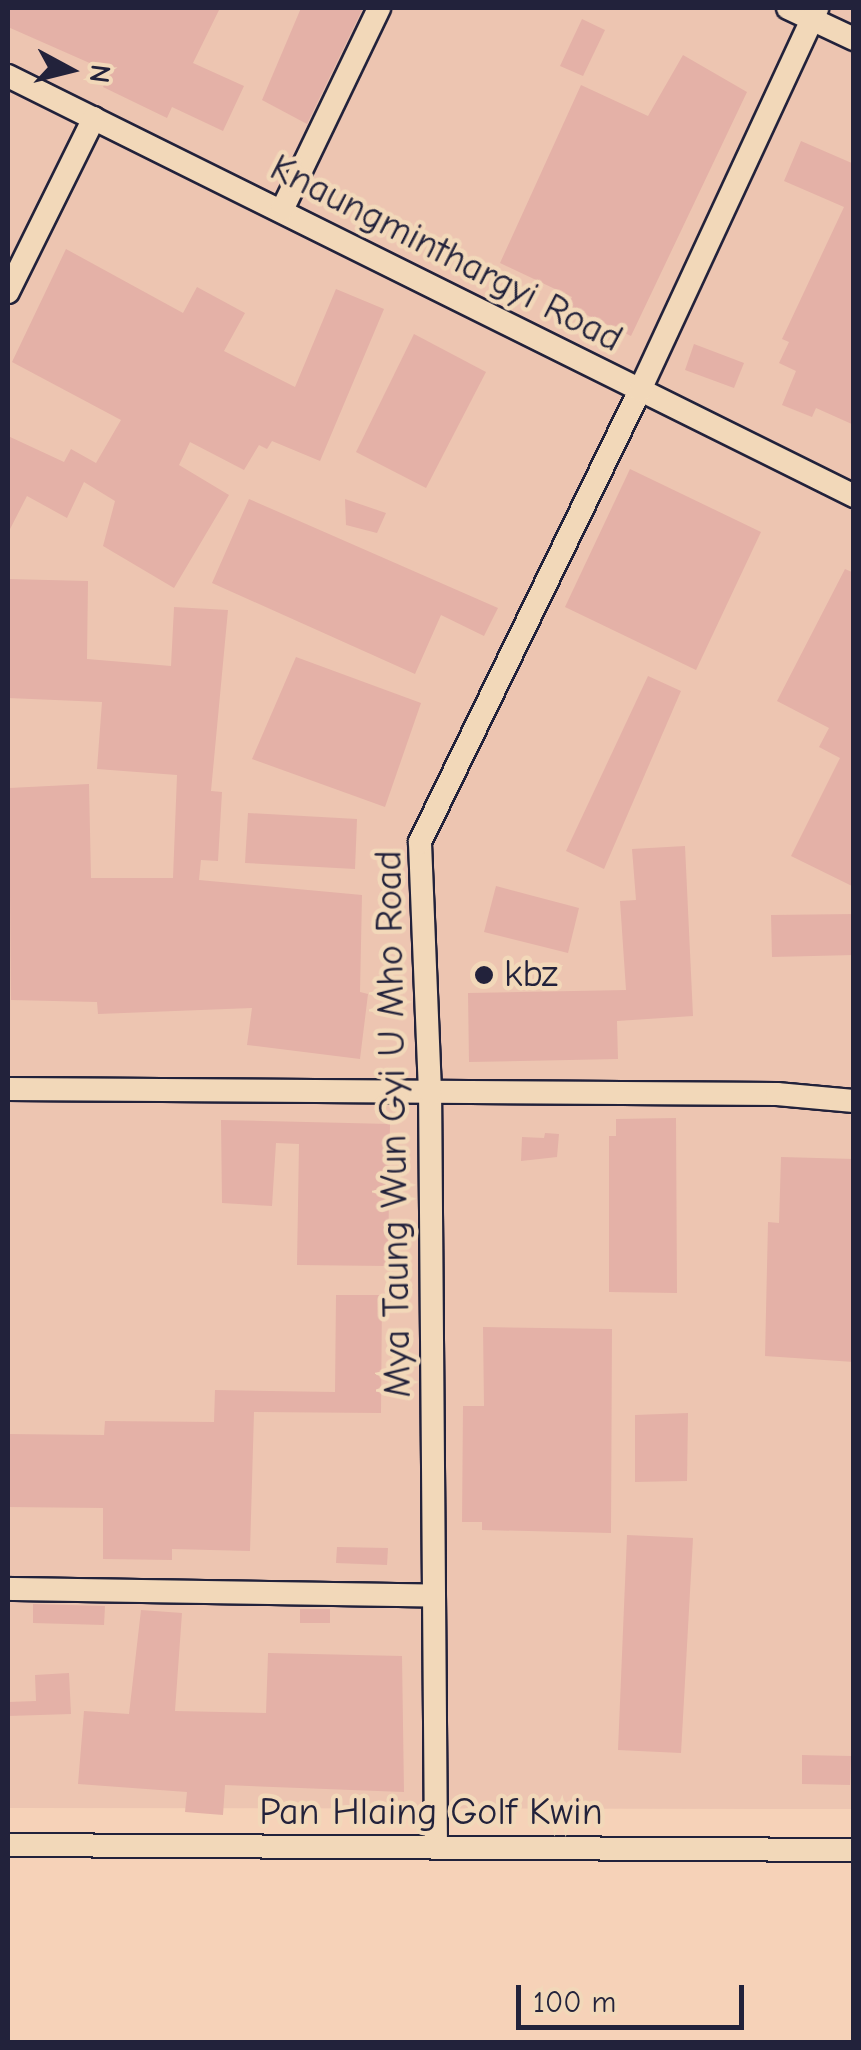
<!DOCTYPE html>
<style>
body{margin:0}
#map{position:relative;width:861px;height:2050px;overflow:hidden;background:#f6d2b8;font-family:"Comic Neue",sans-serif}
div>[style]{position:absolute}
.built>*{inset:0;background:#edc5b1}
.building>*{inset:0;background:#e4b1a7}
.roads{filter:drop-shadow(2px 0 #22223b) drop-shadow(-2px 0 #22223b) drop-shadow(0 2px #22223b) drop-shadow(0 -2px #22223b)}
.minor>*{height:22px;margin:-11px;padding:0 11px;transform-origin:11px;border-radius:11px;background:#f2d8b9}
.dots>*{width:28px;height:28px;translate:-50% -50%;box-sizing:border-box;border:5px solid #f2d8b9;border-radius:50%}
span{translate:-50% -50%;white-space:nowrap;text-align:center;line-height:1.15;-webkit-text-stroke:9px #f2d8b9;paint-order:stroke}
.street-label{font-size:38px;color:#22223b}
.poi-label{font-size:38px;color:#22223b}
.left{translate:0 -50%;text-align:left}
.frame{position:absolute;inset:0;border:10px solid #22223b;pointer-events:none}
.north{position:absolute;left:20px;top:20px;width:100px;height:100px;-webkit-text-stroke:8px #f2d8b9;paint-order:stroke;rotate:97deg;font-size:28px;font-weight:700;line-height:40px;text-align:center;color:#22223b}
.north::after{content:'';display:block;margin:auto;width:35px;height:45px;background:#22223b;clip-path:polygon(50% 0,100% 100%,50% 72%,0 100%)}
.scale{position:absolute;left:516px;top:1985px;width:228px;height:45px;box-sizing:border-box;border:5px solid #22223b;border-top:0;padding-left:12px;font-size:30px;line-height:35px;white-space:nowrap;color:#22223b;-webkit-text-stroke:8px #f2d8b9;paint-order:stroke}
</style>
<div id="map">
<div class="built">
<div style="clip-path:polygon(8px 8px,853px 8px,853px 1809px,8px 1808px)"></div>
</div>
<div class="building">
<div style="clip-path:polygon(8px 8px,220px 8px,193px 63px,244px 86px,223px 131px,172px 107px,167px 118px,103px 87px,110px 72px,8px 27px)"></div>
<div style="clip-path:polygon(301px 8px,363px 8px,307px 124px,262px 100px)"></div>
<div style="clip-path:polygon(582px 19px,605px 30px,583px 76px,560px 66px)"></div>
<div style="clip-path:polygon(683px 55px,747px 92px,631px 336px,568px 306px,572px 297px,500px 263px,581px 85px,648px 116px)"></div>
<div style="clip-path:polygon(801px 141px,854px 164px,854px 425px,816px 408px,812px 417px,782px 405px,796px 371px,779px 363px,789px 342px,782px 339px,844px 207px,784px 181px)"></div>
<div style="clip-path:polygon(66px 249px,183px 313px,197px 287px,245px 313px,224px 351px,295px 387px,336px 289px,384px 309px,320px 461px,272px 441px,267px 449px,259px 445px,244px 470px,190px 442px,179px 465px,229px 495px,174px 588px,103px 546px,115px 501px,84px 482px,67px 518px,27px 496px,8px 533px,8px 436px,64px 462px,71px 449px,96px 463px,121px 420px,12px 362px)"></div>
<div style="clip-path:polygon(414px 334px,486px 372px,426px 488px,356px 452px)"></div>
<div style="clip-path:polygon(694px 344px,744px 363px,734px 388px,685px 370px)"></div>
<div style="clip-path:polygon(630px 469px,761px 532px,696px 670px,565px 607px)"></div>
<div style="clip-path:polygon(249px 499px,498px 608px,484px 636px,441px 615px,415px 674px,212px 583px)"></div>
<div style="clip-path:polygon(345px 499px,386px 513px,377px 533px,346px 525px)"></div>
<div style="clip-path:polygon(845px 569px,854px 573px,854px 887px,791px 856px,840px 758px,819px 747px,829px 728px,777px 701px)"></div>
<div style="clip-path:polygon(8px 579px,88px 581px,87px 659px,171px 666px,174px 607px,228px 610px,211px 791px,222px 792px,218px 861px,201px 860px,199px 880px,362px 895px,360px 992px,368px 994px,360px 1059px,247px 1045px,252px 1008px,98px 1014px,97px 1002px,11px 1000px,9px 788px,89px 784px,91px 878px,173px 878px,177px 775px,97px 769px,102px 702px,8px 698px)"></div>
<div style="clip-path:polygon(296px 657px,421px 703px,385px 807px,252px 759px)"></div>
<div style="clip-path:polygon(648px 676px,681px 691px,604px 869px,566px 851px)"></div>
<div style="clip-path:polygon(248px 813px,357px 819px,355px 869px,245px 863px)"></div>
<div style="clip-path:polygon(685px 846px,693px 1016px,617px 1021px,618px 1059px,469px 1062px,468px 993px,626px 990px,620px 901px,636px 900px,632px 849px)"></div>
<div style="clip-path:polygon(496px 886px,579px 908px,568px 953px,484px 932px)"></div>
<div style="clip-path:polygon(854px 914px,854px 955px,772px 957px,771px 915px)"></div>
<div style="clip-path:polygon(676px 1118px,677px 1293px,609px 1292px,609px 1136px,616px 1136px,616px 1119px)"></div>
<div style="clip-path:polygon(221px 1120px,390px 1124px,388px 1266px,297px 1265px,299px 1144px,276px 1143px,272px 1206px,222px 1203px)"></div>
<div style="clip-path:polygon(545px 1133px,559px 1134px,557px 1157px,521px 1161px,522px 1137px,544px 1138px)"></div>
<div style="clip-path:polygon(781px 1157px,854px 1159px,854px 1362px,765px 1356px,768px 1222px,779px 1223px)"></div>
<div style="clip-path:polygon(336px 1295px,382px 1295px,381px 1413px,254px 1412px,250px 1551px,172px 1549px,172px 1560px,103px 1559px,103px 1508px,8px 1507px,8px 1434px,104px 1435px,105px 1421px,214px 1422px,215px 1390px,335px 1392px)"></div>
<div style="clip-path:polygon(483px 1327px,612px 1329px,611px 1533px,482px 1530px,482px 1522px,462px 1522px,463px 1406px,484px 1406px)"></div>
<div style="clip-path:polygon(688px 1413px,687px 1481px,635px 1482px,635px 1415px)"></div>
<div style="clip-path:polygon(627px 1535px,693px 1538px,681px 1753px,618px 1750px)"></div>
<div style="clip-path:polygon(337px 1547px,388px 1548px,387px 1565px,336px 1563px)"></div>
<div style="clip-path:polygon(33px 1604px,105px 1606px,104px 1625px,33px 1623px)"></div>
<div style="clip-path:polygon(300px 1609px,330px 1609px,330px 1623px,300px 1623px)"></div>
<div style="clip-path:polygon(141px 1610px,182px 1613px,175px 1711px,266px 1713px,268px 1653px,402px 1656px,404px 1792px,225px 1785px,223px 1815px,185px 1812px,187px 1792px,78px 1784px,84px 1711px,129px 1714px)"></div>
<div style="clip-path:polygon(69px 1673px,71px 1714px,8px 1716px,8px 1702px,36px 1701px,35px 1675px)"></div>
<div style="clip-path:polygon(802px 1755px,851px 1756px,850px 1785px,802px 1784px)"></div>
</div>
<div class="roads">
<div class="minor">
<div style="left:788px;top:8px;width:73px;rotate:25.2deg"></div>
<div style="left:8px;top:76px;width:945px;rotate:26.4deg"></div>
<div style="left:282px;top:210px;width:224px;rotate:-64.3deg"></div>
<div style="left:8px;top:292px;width:194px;rotate:-63.7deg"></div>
<div style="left:8px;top:1089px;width:769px;rotate:0.37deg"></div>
<div style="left:777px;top:1094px;width:77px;rotate:5.2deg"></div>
<div style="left:8px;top:1589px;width:426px;rotate:0.9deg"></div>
<div style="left:8px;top:1845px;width:846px;rotate:0.34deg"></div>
<div style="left:436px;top:1848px;width:756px;rotate:-90.45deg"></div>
<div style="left:430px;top:1092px;width:250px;rotate:-92.3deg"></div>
<div style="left:420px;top:842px;width:503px;rotate:-64.05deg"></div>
<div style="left:640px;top:390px;width:421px;rotate:-65.1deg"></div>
</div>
</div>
<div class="dots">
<div style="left:484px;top:975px;background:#22223b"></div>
</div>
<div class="street-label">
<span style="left:446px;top:254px;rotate:27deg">Knaungminthargyi Road</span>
<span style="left:394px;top:1124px;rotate:-91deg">Mya Taung Wun Gyi U Mho Road</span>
<span style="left:431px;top:1813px">Pan Hlaing Golf Kwin</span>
</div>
<div class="poi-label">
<span class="left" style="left:504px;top:975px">kbz</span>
</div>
<div class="frame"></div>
<div class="north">N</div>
<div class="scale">100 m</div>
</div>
